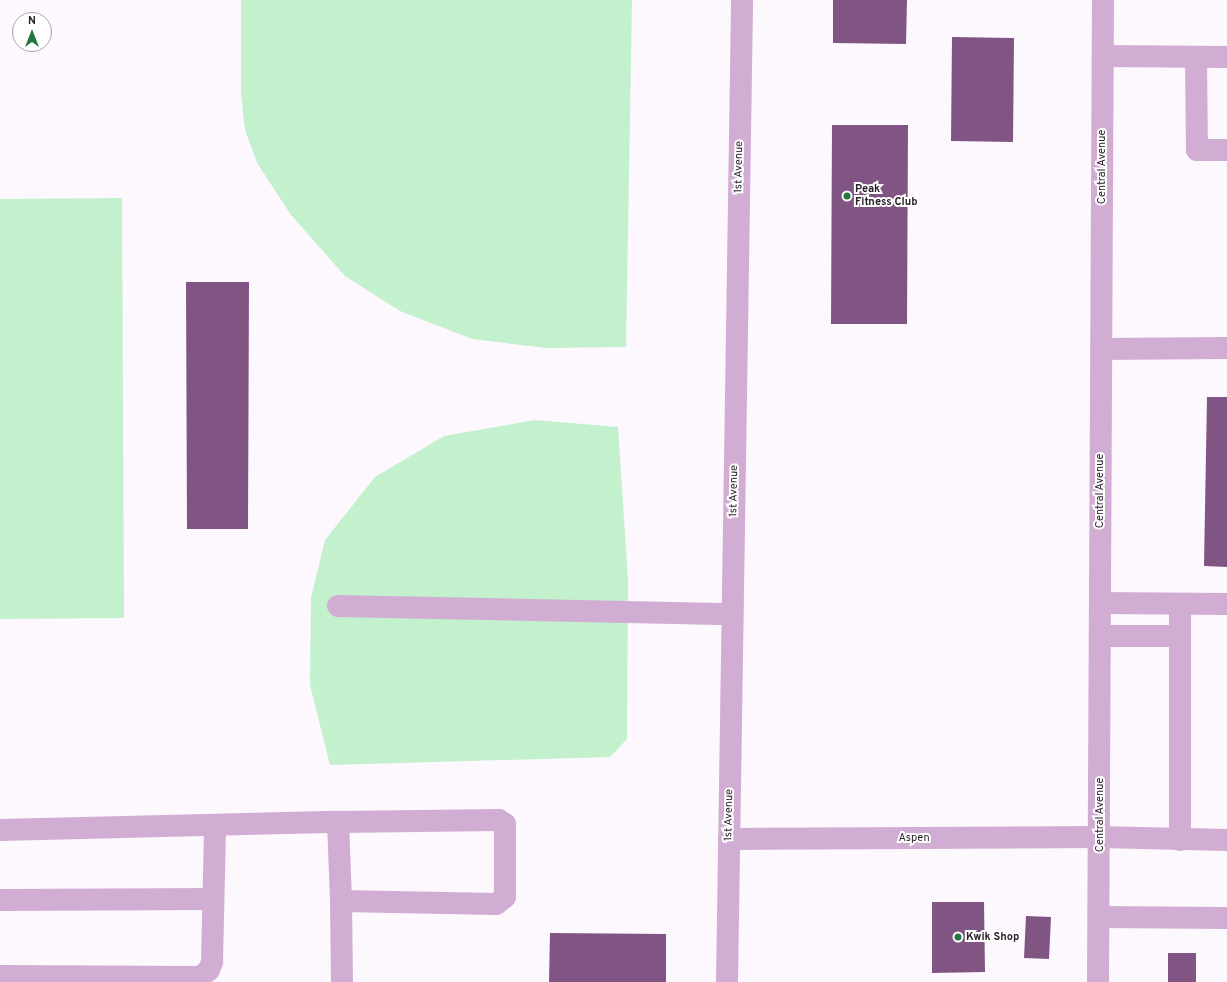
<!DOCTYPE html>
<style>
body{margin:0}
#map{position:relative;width:1227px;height:982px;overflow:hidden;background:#fdf8fe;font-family:Overpass,sans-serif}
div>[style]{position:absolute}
.green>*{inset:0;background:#c3f0cd}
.building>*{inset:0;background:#805583}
.minor>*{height:22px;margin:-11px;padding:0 11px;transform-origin:11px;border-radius:11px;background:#d2add3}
.dots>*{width:11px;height:11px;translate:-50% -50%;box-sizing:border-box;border:2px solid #fff;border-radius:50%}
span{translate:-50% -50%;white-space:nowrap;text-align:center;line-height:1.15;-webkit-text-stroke:4px #fff;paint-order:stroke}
.street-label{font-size:11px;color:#2a202a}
.poi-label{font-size:11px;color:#2a202a;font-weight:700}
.left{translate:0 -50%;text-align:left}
.north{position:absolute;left:12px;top:12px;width:40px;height:40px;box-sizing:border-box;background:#fff;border:1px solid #aaa6aa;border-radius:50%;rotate:0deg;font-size:11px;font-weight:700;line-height:16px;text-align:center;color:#2a202a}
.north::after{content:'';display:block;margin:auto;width:14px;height:18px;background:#287442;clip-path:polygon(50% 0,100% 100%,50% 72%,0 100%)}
</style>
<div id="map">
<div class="green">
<div style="clip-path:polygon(241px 0,632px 0,626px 347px,546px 348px,472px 339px,400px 311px,345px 276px,291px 215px,257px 163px,245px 130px,241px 94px)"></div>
<div style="clip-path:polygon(122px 198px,124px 618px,0 619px,0 199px)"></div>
<div style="clip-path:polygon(535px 420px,618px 427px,628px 580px,627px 739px,610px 757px,330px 765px,310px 685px,311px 598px,325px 540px,375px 477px,444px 436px)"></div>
</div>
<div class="building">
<div style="clip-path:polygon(833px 0,907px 0,906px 44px,833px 43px)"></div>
<div style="clip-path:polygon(952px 37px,1014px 38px,1013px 142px,951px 141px)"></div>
<div style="clip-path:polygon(832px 125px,908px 125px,907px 324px,831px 324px)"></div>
<div style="clip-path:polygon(186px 282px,249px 282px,248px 529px,187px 529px)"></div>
<div style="clip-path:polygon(1207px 397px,1227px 397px,1227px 567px,1204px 566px)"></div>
<div style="clip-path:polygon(932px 902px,984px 902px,985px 972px,932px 973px)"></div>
<div style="clip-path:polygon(1026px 916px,1051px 917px,1049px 959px,1024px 958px)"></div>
<div style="clip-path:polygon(550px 933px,666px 934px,666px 982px,549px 982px)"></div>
<div style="clip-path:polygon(1168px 953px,1196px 953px,1196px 982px,1168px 982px)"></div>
</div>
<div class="minor">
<div style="left:1103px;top:56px;width:124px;rotate:0.5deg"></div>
<div style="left:1196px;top:57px;width:93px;rotate:89.4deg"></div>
<div style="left:1197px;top:150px;width:30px"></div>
<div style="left:1102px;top:349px;width:125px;rotate:-0.5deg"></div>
<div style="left:1100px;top:603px;width:127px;rotate:0.5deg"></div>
<div style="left:1180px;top:604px;width:236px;rotate:90deg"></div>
<div style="left:338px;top:606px;width:394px;rotate:1.2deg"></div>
<div style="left:1100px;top:636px;width:80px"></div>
<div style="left:338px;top:822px;width:79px;rotate:87.8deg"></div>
<div style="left:0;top:830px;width:338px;rotate:-1.4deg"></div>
<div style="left:338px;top:822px;width:161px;rotate:-0.7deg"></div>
<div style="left:499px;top:820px;width:7px;rotate:34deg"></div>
<div style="left:505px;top:824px;width:73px;rotate:90deg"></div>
<div style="left:505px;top:897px;width:11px;rotate:142deg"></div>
<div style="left:496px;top:904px;width:155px;rotate:-178.9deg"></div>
<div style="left:341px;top:901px;width:81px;rotate:89.3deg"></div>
<div style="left:729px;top:839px;width:371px;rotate:-0.3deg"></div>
<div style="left:1100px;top:837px;width:127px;rotate:1.4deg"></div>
<div style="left:0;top:900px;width:213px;rotate:-0.3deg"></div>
<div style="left:1099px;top:917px;width:128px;rotate:0.4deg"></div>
<div style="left:0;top:976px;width:200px;rotate:0.3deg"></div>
<div style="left:200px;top:977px;width:11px;rotate:-38deg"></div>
<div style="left:209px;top:970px;width:9px;rotate:-69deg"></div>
<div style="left:212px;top:962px;width:137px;rotate:-88.7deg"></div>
<div style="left:727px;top:982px;width:982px;rotate:-89.12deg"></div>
<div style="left:1098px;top:982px;width:982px;rotate:-89.71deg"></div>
</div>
<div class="dots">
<div style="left:847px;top:196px;background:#287442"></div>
<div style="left:958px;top:937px;background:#287442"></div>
</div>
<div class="street-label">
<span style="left:739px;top:167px;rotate:-89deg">1st Avenue</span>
<span style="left:1102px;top:167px;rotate:-90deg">Central Avenue</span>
<span style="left:734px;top:491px;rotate:-89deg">1st Avenue</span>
<span style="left:1100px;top:491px;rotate:-90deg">Central Avenue</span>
<span style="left:729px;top:815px;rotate:-89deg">1st Avenue</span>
<span style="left:1100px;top:815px;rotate:-90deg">Central Avenue</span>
<span style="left:914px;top:838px">Aspen</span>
</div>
<div class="poi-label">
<span class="left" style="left:855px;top:196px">Peak<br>Fitness Club</span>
<span class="left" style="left:966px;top:937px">Kwik Shop</span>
</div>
<div class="north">N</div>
</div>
